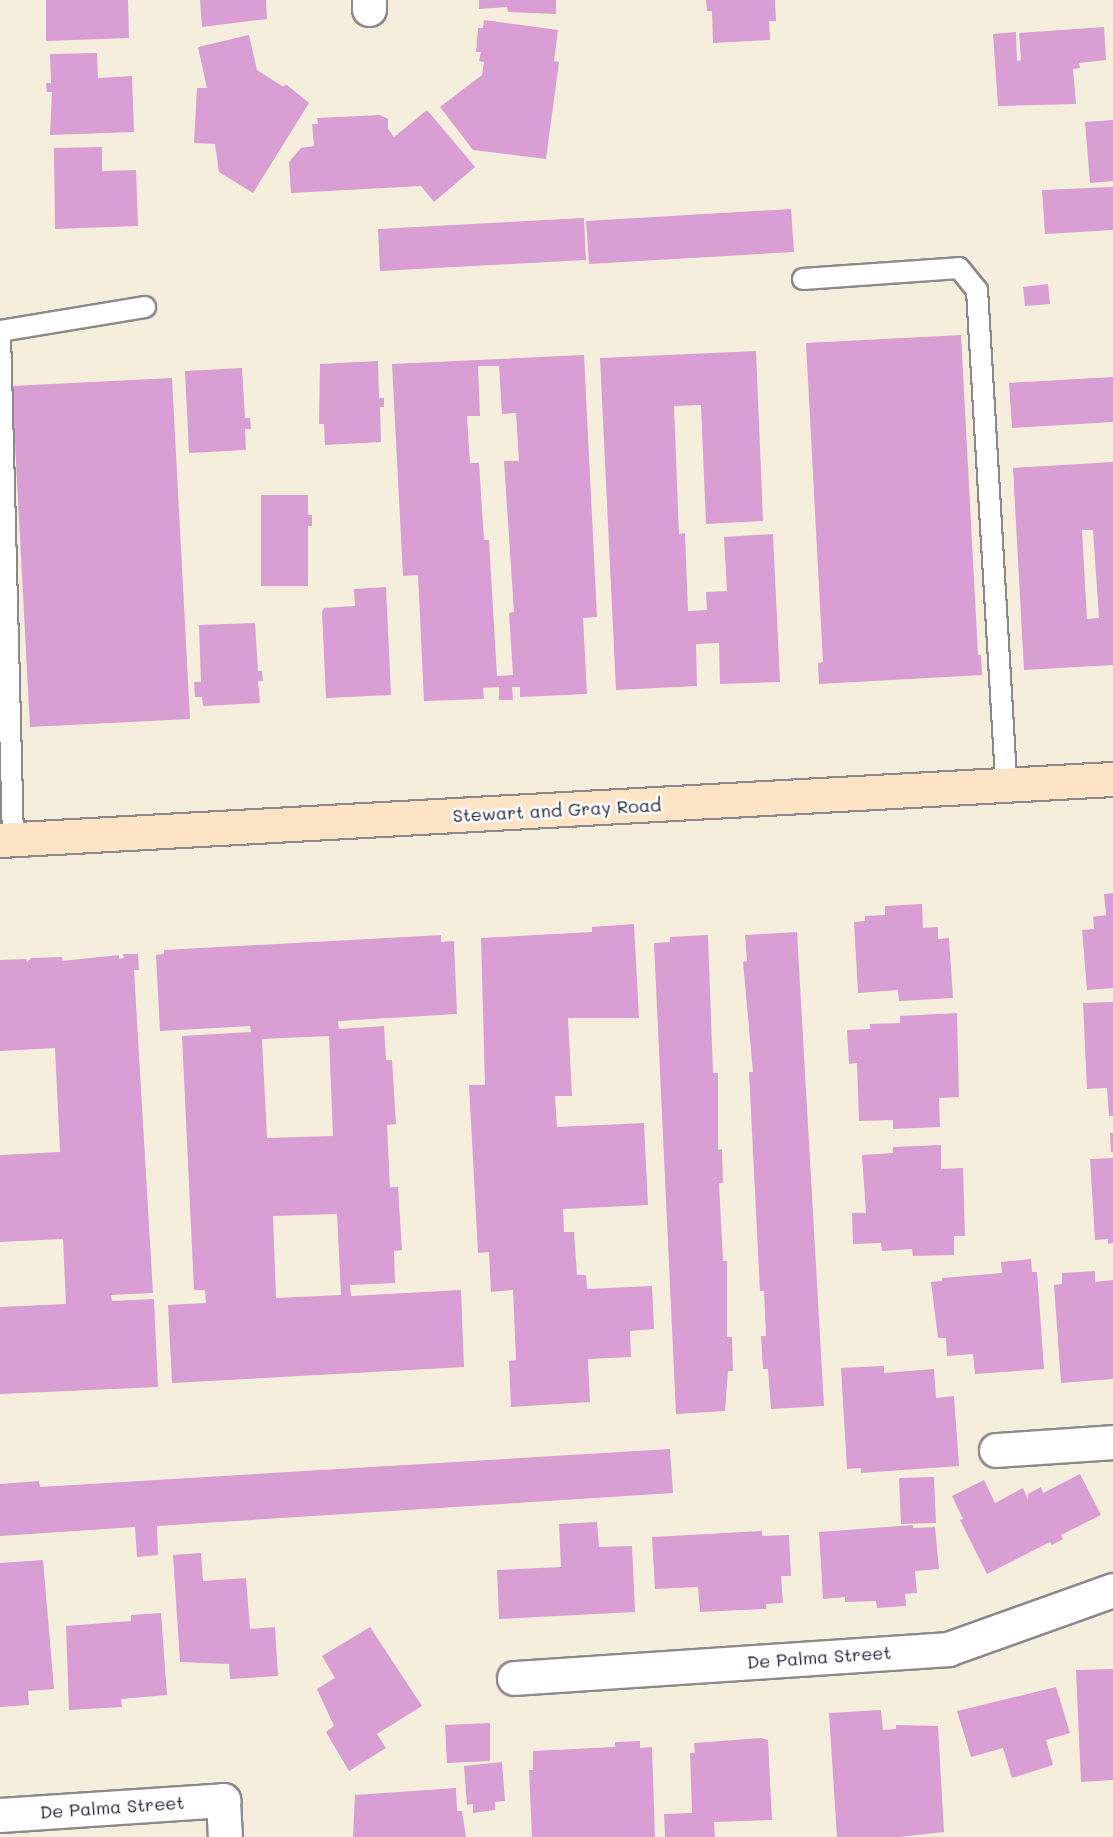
<!DOCTYPE html>
<style>
body{margin:0}
#map{position:relative;width:1113px;height:1837px;overflow:hidden;background:#f5eedc;font-family:Mali,sans-serif}
div>[style]{position:absolute}
.building>*{inset:0;background:#d99ed3}
.roads{filter:drop-shadow(2px 0 #8c888c) drop-shadow(-2px 0 #8c888c) drop-shadow(0 2px #8c888c) drop-shadow(0 -2px #8c888c)}
.service>*{height:20px;margin:-10px;padding:0 10px;transform-origin:10px;border-radius:10px;background:#fff}
.minor>*{height:33px;margin:-16.5px;padding:0 16.5px;transform-origin:16.5px;border-radius:16.5px;background:#fff}
.secondary>*{height:33px;margin:-16.5px;padding:0 16.5px;transform-origin:16.5px;border-radius:16.5px;background:#fee4c6}
span{translate:-50% -50%;white-space:nowrap;text-align:center;line-height:1.15;-webkit-text-stroke:5px #fff;paint-order:stroke}
.street-label{font-size:18px;color:#22223b}
</style>
<div id="map">
<div class="building">
<div style="clip-path:polygon(46px 0,128px 0,129px 38px,46px 41px)"></div>
<div style="clip-path:polygon(200px 0,266px 0,267px 19px,202px 27px)"></div>
<div style="clip-path:polygon(479px 0,556px 0,556px 14px,508px 12px,507px 7px,479px 9px)"></div>
<div style="clip-path:polygon(706px 0,775px 0,776px 21px,769px 21px,770px 40px,713px 43px,712px 11px,707px 11px)"></div>
<div style="clip-path:polygon(484px 20px,558px 30px,554px 61px,559px 62px,546px 159px,473px 150px,440px 107px,482px 75px,484px 62px,479px 61px,481px 52px,476px 52px,478px 28px,483px 28px)"></div>
<div style="clip-path:polygon(1104px 27px,1106px 60px,1079px 63px,1080px 68px,1073px 69px,1076px 104px,998px 106px,993px 34px,1016px 32px,1017px 61px,1021px 60px,1019px 33px)"></div>
<div style="clip-path:polygon(249px 35px,257px 70px,282px 86px,287px 85px,309px 103px,253px 193px,219px 172px,215px 144px,194px 143px,197px 88px,207px 88px,198px 47px)"></div>
<div style="clip-path:polygon(97px 53px,98px 78px,132px 76px,134px 132px,50px 135px,52px 92px,47px 92px,46px 83px,51px 83px,50px 54px)"></div>
<div style="clip-path:polygon(427px 110px,475px 167px,434px 202px,421px 186px,291px 193px,289px 162px,301px 148px,314px 146px,312px 124px,318px 124px,317px 118px,380px 115px,388px 119px,388px 129px,394px 137px)"></div>
<div style="clip-path:polygon(1113px 120px,1113px 181px,1090px 183px,1085px 122px)"></div>
<div style="clip-path:polygon(102px 147px,102px 171px,136px 170px,138px 226px,55px 229px,54px 148px)"></div>
<div style="clip-path:polygon(1113px 187px,1113px 230px,1045px 234px,1042px 190px)"></div>
<div style="clip-path:polygon(791px 209px,794px 252px,589px 264px,586px 221px)"></div>
<div style="clip-path:polygon(584px 218px,586px 260px,380px 271px,378px 229px)"></div>
<div style="clip-path:polygon(1048px 284px,1050px 304px,1025px 306px,1023px 287px)"></div>
<div style="clip-path:polygon(961px 335px,978px 655px,981px 655px,982px 675px,819px 684px,818px 663px,823px 662px,806px 343px)"></div>
<div style="clip-path:polygon(756px 351px,763px 521px,706px 524px,701px 405px,674px 406px,679px 534px,685px 533px,688px 611px,707px 610px,706px 592px,727px 591px,724px 537px,773px 534px,780px 682px,720px 684px,719px 643px,696px 644px,697px 686px,616px 690px,600px 358px)"></div>
<div style="clip-path:polygon(evenodd,584px 355px,597px 617px,583px 618px,587px 694px,520px 697px,520px 687px,512px 687px,513px 700px,499px 700px,499px 687px,483px 688px,484px 699px,424px 701px,418px 575px,403px 576px,392px 364px,584px 355px,478px 366px,499px 366px,502px 414px,516px 413px,519px 461px,504px 461px,514px 612px,509px 613px,513px 675px,497px 676px,489px 540px,484px 540px,479px 463px,470px 463px,467px 416px,480px 416px,478px 366px)"></div>
<div style="clip-path:polygon(378px 361px,379px 398px,384px 398px,384px 407px,380px 407px,381px 442px,325px 445px,324px 424px,319px 424px,320px 364px)"></div>
<div style="clip-path:polygon(242px 368px,245px 418px,250px 418px,251px 429px,245px 429px,246px 450px,189px 453px,185px 371px)"></div>
<div style="clip-path:polygon(1113px 377px,1113px 422px,1012px 428px,1009px 383px)"></div>
<div style="clip-path:polygon(172px 378px,190px 719px,30px 727px,12px 386px)"></div>
<div style="clip-path:polygon(evenodd,1113px 462px,1113px 665px,1024px 670px,1013px 468px,1113px 462px,1082px 530px,1093px 530px,1099px 618px,1087px 619px,1082px 530px)"></div>
<div style="clip-path:polygon(261px 495px,308px 495px,308px 515px,312px 515px,312px 526px,308px 526px,308px 586px,261px 586px)"></div>
<div style="clip-path:polygon(386px 587px,391px 695px,326px 698px,322px 612px,324px 608px,355px 606px,354px 589px)"></div>
<div style="clip-path:polygon(255px 623px,258px 671px,262px 671px,263px 681px,258px 681px,260px 703px,203px 706px,202px 697px,195px 697px,194px 682px,201px 682px,199px 625px)"></div>
<div style="clip-path:polygon(1113px 893px,1113px 988px,1087px 990px,1082px 930px,1094px 929px,1093px 917px,1106px 915px,1104px 894px)"></div>
<div style="clip-path:polygon(922px 904px,923px 928px,938px 927px,938px 939px,949px 938px,953px 998px,899px 1001px,898px 990px,858px 993px,854px 922px,865px 921px,865px 916px,885px 915px,885px 906px)"></div>
<div style="clip-path:polygon(634px 924px,639px 1018px,568px 1018px,572px 1096px,555px 1096px,557px 1127px,644px 1123px,648px 1205px,563px 1209px,564px 1232px,574px 1232px,577px 1275px,586px 1275px,587px 1289px,652px 1286px,654px 1329px,630px 1331px,631px 1357px,588px 1359px,590px 1402px,511px 1407px,509px 1361px,516px 1360px,513px 1290px,491px 1292px,489px 1252px,478px 1253px,469px 1085px,485px 1085px,481px 938px,592px 932px,592px 927px)"></div>
<div style="clip-path:polygon(797px 932px,824px 1406px,771px 1409px,768px 1369px,763px 1369px,761px 1336px,766px 1336px,764px 1291px,760px 1291px,749px 1072px,753px 1072px,743px 962px,747px 961px,745px 935px)"></div>
<div style="clip-path:polygon(evenodd,441px 935px,441px 942px,454px 941px,457px 1014px,338px 1021px,339px 1029px,384px 1026px,386px 1060px,392px 1060px,396px 1124px,387px 1125px,390px 1187px,398px 1187px,402px 1250px,394px 1251px,395px 1283px,350px 1285px,351px 1296px,461px 1290px,464px 1367px,172px 1383px,168px 1305px,206px 1303px,205px 1290px,194px 1290px,182px 1036px,251px 1032px,250px 1026px,160px 1031px,156px 955px,164px 954px,164px 950px,441px 935px,329px 1036px,333px 1136px,267px 1138px,262px 1039px,329px 1036px,441px 935px,337px 1214px,341px 1295px,276px 1298px,273px 1216px,337px 1214px)"></div>
<div style="clip-path:polygon(708px 935px,713px 1073px,718px 1073px,718px 1150px,722px 1149px,723px 1183px,719px 1183px,723px 1261px,727px 1261px,727px 1337px,732px 1337px,733px 1371px,728px 1371px,725px 1411px,676px 1414px,654px 943px,670px 942px,670px 937px)"></div>
<div style="clip-path:polygon(123px 954px,138px 954px,139px 970px,134px 970px,153px 1293px,111px 1295px,112px 1301px,154px 1299px,158px 1387px,0 1394px,0 1307px,66px 1304px,63px 1239px,0 1242px,0 1155px,60px 1152px,55px 1048px,0 1051px,0 960px,26px 959px,27px 962px,31px 958px,62px 957px,62px 961px,119px 955px,119px 959px,124px 958px)"></div>
<div style="clip-path:polygon(1113px 1002px,1113px 1116px,1109px 1116px,1107px 1088px,1087px 1089px,1083px 1003px)"></div>
<div style="clip-path:polygon(957px 1013px,959px 1097px,939px 1098px,940px 1127px,893px 1129px,893px 1120px,859px 1121px,857px 1063px,849px 1064px,847px 1030px,870px 1029px,870px 1024px,900px 1023px,900px 1016px)"></div>
<div style="clip-path:polygon(1110px 1133px,1113px 1133px,1113px 1152px,1111px 1152px)"></div>
<div style="clip-path:polygon(941px 1145px,941px 1169px,963px 1168px,965px 1236px,954px 1236px,954px 1255px,913px 1256px,912px 1249px,882px 1251px,881px 1243px,853px 1244px,852px 1213px,866px 1213px,862px 1155px,893px 1153px,893px 1147px)"></div>
<div style="clip-path:polygon(1113px 1158px,1113px 1243px,1108px 1244px,1108px 1239px,1095px 1240px,1090px 1159px)"></div>
<div style="clip-path:polygon(1031px 1259px,1032px 1272px,1037px 1272px,1044px 1369px,975px 1374px,973px 1354px,947px 1356px,946px 1338px,938px 1338px,931px 1282px,942px 1281px,942px 1278px,1002px 1273px,1001px 1262px)"></div>
<div style="clip-path:polygon(1095px 1271px,1095px 1282px,1113px 1280px,1113px 1379px,1061px 1383px,1054px 1285px,1062px 1284px,1062px 1273px)"></div>
<div style="clip-path:polygon(884px 1366px,884px 1373px,934px 1369px,936px 1398px,954px 1396px,959px 1466px,861px 1473px,861px 1468px,847px 1469px,841px 1368px)"></div>
<div style="clip-path:polygon(670px 1449px,673px 1493px,157px 1526px,158px 1555px,137px 1557px,135px 1527px,0 1536px,0 1484px,39px 1481px,40px 1487px)"></div>
<div style="clip-path:polygon(1080px 1474px,1101px 1515px,1061px 1535px,1063px 1539px,1052px 1545px,1050px 1542px,987px 1574px,960px 1520px,963px 1519px,952px 1496px,984px 1480px,995px 1503px,1023px 1488px,1028px 1500px,1028px 1494px,1041px 1487px,1043px 1493px)"></div>
<div style="clip-path:polygon(934px 1477px,936px 1523px,901px 1524px,899px 1478px)"></div>
<div style="clip-path:polygon(597px 1522px,599px 1547px,632px 1546px,635px 1612px,499px 1619px,497px 1570px,561px 1567px,559px 1524px)"></div>
<div style="clip-path:polygon(913px 1525px,913px 1528px,935px 1527px,939px 1569px,915px 1571px,917px 1593px,905px 1594px,906px 1606px,877px 1608px,876px 1601px,845px 1602px,845px 1597px,823px 1599px,819px 1532px)"></div>
<div style="clip-path:polygon(762px 1531px,762px 1536px,789px 1535px,791px 1576px,781px 1576px,783px 1603px,766px 1604px,766px 1609px,700px 1612px,698px 1587px,655px 1589px,652px 1537px)"></div>
<div style="clip-path:polygon(201px 1553px,203px 1581px,246px 1578px,250px 1629px,275px 1627px,278px 1676px,230px 1679px,229px 1664px,180px 1662px,173px 1555px)"></div>
<div style="clip-path:polygon(43px 1560px,54px 1689px,28px 1691px,29px 1705px,0 1707px,0 1563px)"></div>
<div style="clip-path:polygon(161px 1613px,167px 1695px,121px 1699px,122px 1707px,69px 1710px,66px 1626px,131px 1621px,131px 1615px)"></div>
<div style="clip-path:polygon(370px 1627px,422px 1706px,377px 1734px,386px 1748px,349px 1771px,326px 1732px,334px 1726px,317px 1689px,335px 1678px,322px 1656px)"></div>
<div style="clip-path:polygon(1113px 1669px,1113px 1780px,1081px 1782px,1076px 1670px)"></div>
<div style="clip-path:polygon(1056px 1687px,1070px 1733px,1046px 1740px,1053px 1765px,1012px 1778px,1003px 1748px,971px 1757px,957px 1711px)"></div>
<div style="clip-path:polygon(881px 1710px,883px 1730px,896px 1729px,896px 1725px,938px 1726px,944px 1832px,900px 1837px,837px 1837px,829px 1713px)"></div>
<div style="clip-path:polygon(490px 1723px,490px 1761px,447px 1763px,445px 1725px)"></div>
<div style="clip-path:polygon(761px 1738px,768px 1740px,772px 1820px,714px 1822px,715px 1837px,665px 1837px,664px 1814px,692px 1813px,690px 1753px,695px 1753px,694px 1743px)"></div>
<div style="clip-path:polygon(640px 1741px,640px 1748px,652px 1747px,655px 1837px,532px 1837px,529px 1770px,533px 1770px,533px 1751px,615px 1747px,615px 1742px)"></div>
<div style="clip-path:polygon(502px 1762px,505px 1801px,495px 1802px,495px 1810px,473px 1813px,473px 1804px,467px 1805px,464px 1766px)"></div>
<div style="clip-path:polygon(456px 1788px,457px 1811px,462px 1811px,466px 1837px,353px 1837px,355px 1795px)"></div>
</div>
<div class="roads">
<div class="service">
<div style="left:803px;top:279px;width:156px;rotate:-4deg"></div>
<div style="left:959px;top:268px;width:28px;rotate:51deg"></div>
<div style="left:977px;top:290px;width:496px;rotate:86.6deg"></div>
<div style="left:13px;top:839px;width:508px;rotate:-91.47deg"></div>
<div style="left:0;top:331px;width:147px;rotate:-9.4deg"></div>
</div>
<div class="minor">
<div style="left:369px;top:0;width:9px;rotate:90deg"></div>
<div style="left:996px;top:1450px;width:117px;rotate:-3.9deg"></div>
<div style="left:514px;top:1678px;width:435px;rotate:-3.8deg"></div>
<div style="left:948px;top:1649px;width:175px;rotate:-19.7deg"></div>
<div style="left:0;top:1815px;width:224px;rotate:-3.8deg"></div>
<div style="left:223px;top:1800px;width:37px;rotate:87deg"></div>
</div>
<div class="secondary">
<div style="left:0;top:840px;width:1115px;rotate:-3.14deg"></div>
</div>
</div>
<div class="street-label">
<span style="left:557px;top:810px;rotate:-3deg">Stewart and Gray Road</span>
<span style="left:819px;top:1657px;rotate:-4deg">De Palma Street</span>
<span style="left:112px;top:1807px;rotate:-4deg">De Palma Street</span>
</div>
</div>
